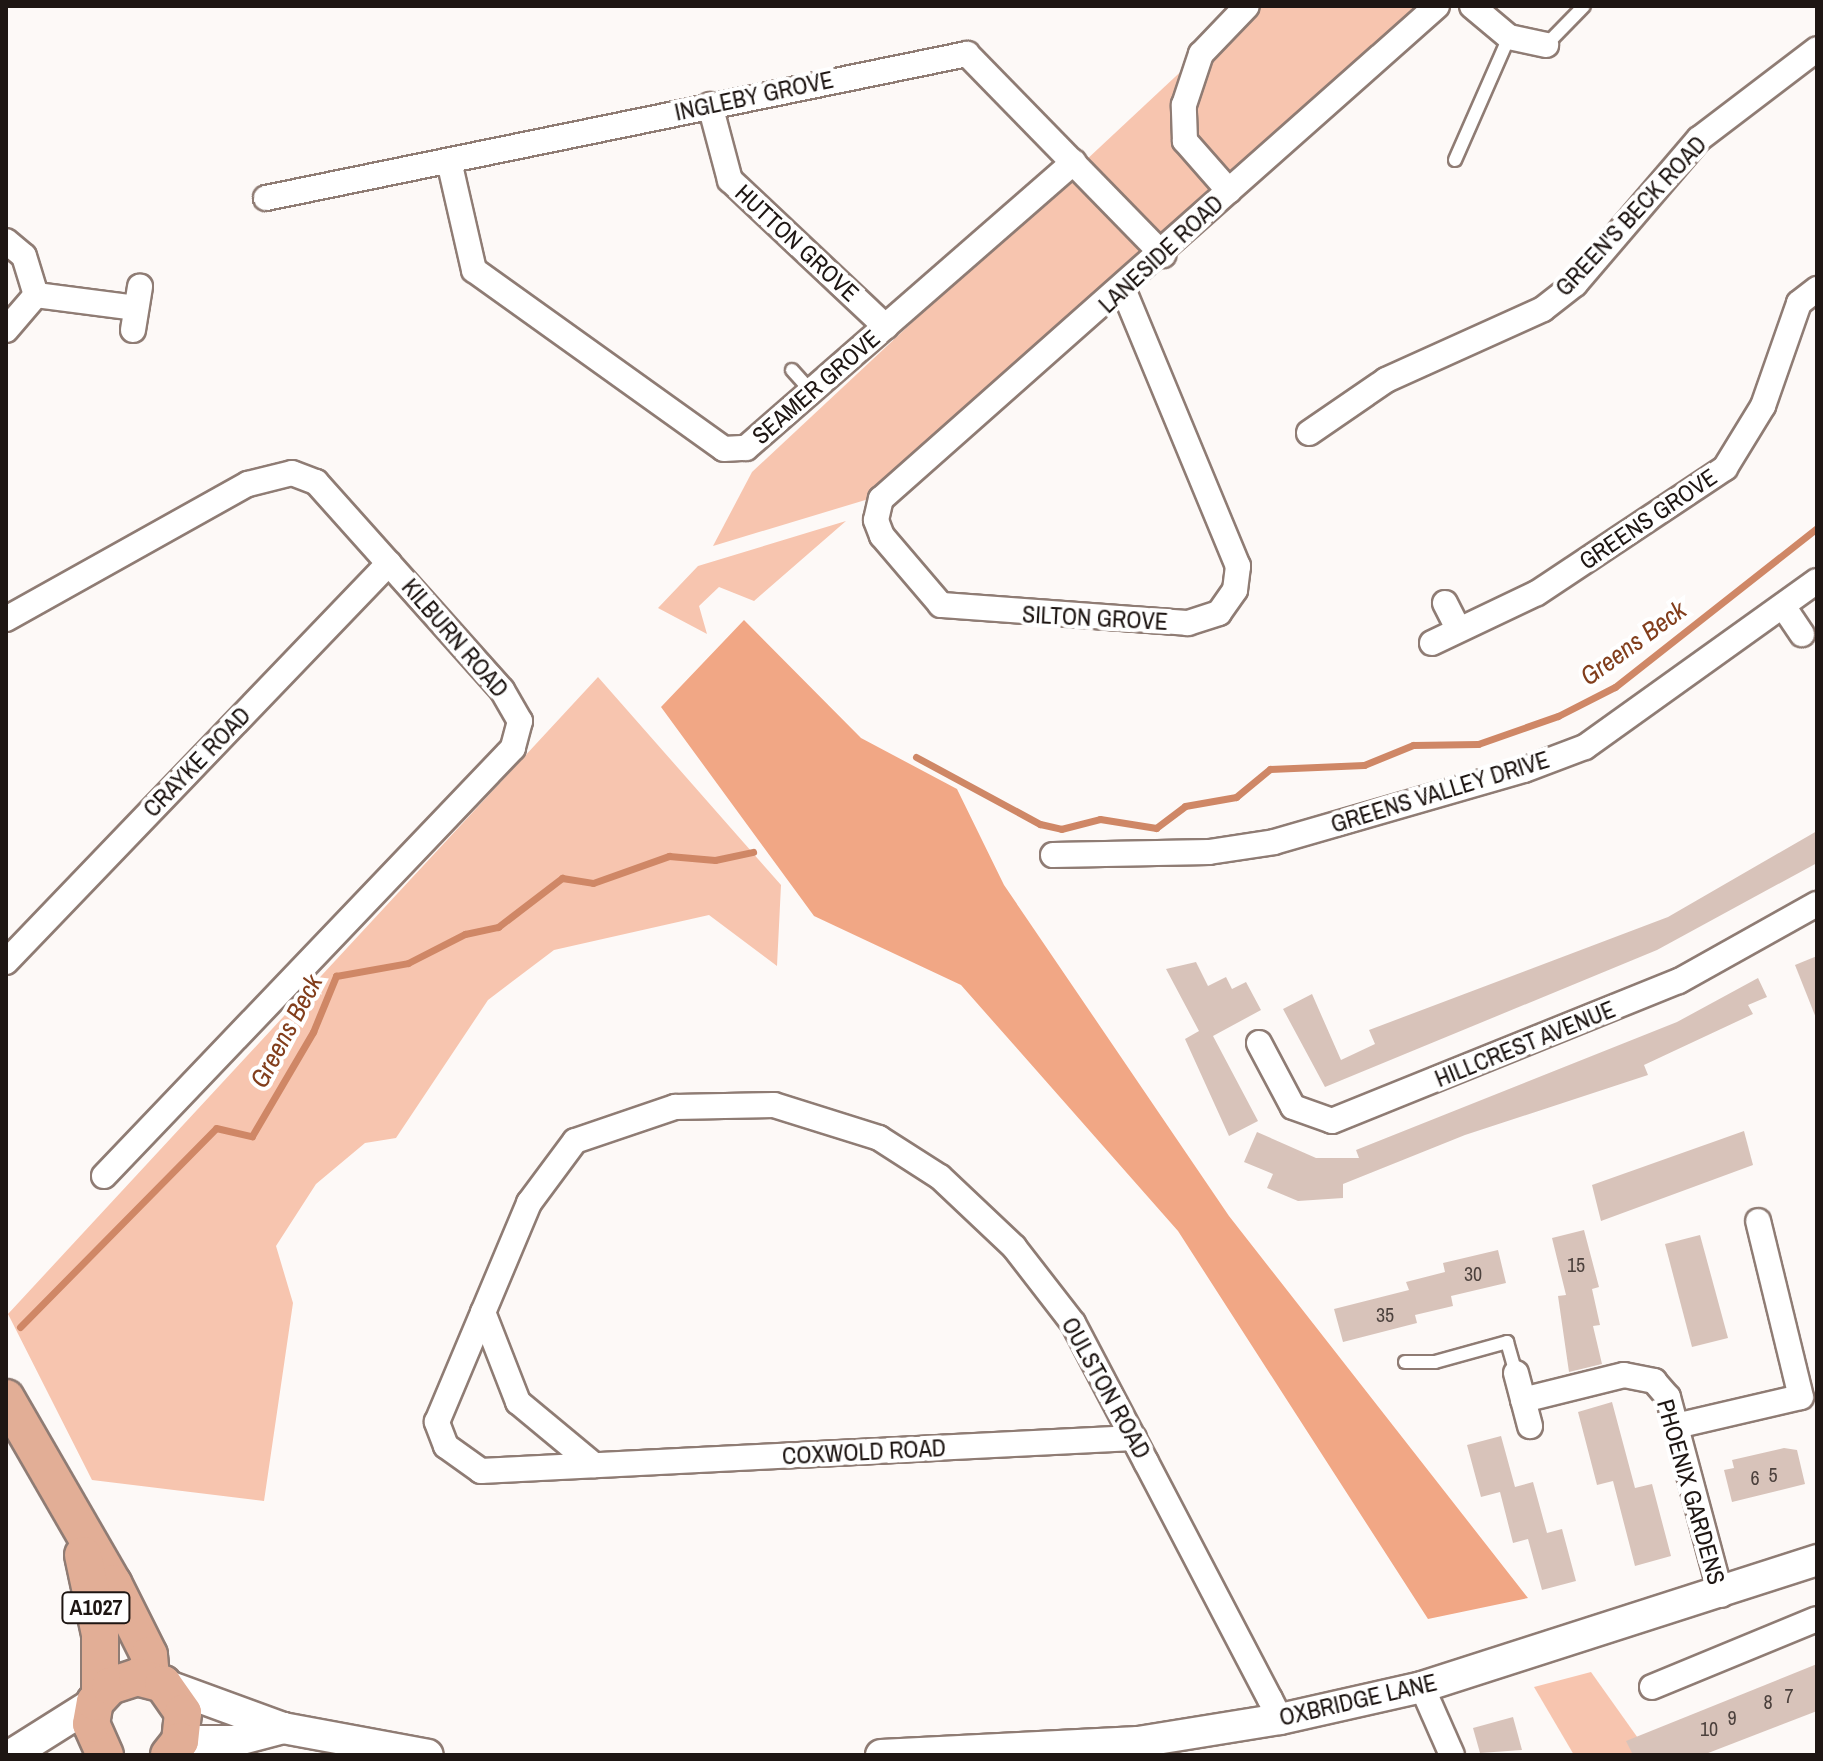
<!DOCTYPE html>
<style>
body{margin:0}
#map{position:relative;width:1823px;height:1761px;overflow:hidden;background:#fdf9f7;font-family:"Archivo Narrow",sans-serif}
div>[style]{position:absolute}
.green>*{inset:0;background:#f7c5af}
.forest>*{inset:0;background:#f1a785}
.stream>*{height:7px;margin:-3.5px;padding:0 3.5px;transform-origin:3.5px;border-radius:3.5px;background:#cf8766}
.building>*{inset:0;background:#d8c3ba}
.roads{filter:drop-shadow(2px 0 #8f7c74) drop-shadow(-2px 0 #8f7c74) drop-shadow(0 2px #8f7c74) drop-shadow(0 -2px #8f7c74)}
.service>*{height:12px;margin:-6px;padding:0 6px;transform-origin:6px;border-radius:6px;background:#fff}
.minor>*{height:24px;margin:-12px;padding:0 12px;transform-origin:12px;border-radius:12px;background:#fff}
.tertiary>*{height:30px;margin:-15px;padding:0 15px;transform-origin:15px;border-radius:15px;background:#fff}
.primary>*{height:36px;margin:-18px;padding:0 18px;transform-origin:18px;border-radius:18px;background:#e2ae96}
span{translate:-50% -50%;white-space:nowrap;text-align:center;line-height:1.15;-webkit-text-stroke:8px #fff;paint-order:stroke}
.number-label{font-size:20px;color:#4c413d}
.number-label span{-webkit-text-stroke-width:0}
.shield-label span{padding:2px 6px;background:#fff;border:2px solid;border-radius:6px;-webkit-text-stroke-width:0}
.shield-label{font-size:22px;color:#1e1613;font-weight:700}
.street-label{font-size:24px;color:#1e1613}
.water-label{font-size:26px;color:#823e1c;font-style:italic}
.frame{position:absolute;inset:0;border:8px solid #1e1613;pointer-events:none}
</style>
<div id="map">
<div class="green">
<div style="clip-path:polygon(1251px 6px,1434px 6px,872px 498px,713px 546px,752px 472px)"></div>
<div style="clip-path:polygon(846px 521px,754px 601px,719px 587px,699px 606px,707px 634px,658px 608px,698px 566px)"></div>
<div style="clip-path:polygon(598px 677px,781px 885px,777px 966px,709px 915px,554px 950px,488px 1000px,396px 1138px,365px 1143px,316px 1184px,276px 1246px,293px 1303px,264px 1501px,92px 1480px,8px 1314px)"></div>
<div style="clip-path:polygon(1591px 1672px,1650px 1755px,1574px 1755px,1534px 1687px)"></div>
</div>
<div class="forest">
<div style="clip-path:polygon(744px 620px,861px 738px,957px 789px,1004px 885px,1229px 1216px,1528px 1598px,1428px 1619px,1178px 1231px,961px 985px,814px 916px,661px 707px)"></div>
</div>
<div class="stream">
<div style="left:916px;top:757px;width:141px;rotate:28.4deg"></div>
<div style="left:1040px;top:824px;width:22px;rotate:13deg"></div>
<div style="left:1061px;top:829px;width:40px;rotate:-14.4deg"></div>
<div style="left:1100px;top:819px;width:57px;rotate:9.1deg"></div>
<div style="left:1156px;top:828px;width:36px;rotate:-37deg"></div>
<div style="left:1185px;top:806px;width:52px;rotate:-10deg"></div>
<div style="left:1236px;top:797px;width:44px;rotate:-39.5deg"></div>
<div style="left:1270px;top:769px;width:94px;rotate:-2.4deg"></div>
<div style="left:1364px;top:765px;width:53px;rotate:-22.2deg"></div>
<div style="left:1413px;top:745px;width:65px;rotate:-0.9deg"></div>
<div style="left:1478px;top:744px;width:85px;rotate:-19.3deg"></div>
<div style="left:1558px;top:716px;width:64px;rotate:-27deg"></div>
<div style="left:1615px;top:687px;width:257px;rotate:-38.2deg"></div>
<div style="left:20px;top:1327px;width:279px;rotate:-45.4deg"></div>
<div style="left:216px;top:1128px;width:37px;rotate:13deg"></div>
<div style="left:252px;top:1136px;width:121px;rotate:-59.6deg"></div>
<div style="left:313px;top:1032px;width:61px;rotate:-67.7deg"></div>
<div style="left:336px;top:976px;width:73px;rotate:-10.2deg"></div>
<div style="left:408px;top:963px;width:64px;rotate:-27deg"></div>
<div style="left:465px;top:934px;width:34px;rotate:-12deg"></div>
<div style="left:498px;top:927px;width:81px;rotate:-37.4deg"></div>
<div style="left:562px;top:878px;width:31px;rotate:9deg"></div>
<div style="left:593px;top:883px;width:81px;rotate:-19.6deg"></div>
<div style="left:669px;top:856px;width:46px;rotate:5deg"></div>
<div style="left:715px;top:860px;width:39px;rotate:-12deg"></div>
</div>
<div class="building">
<div style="clip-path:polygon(1817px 831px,1817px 863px,1657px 950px,1325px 1087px,1283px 1009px,1312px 994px,1341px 1060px,1375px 1044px,1369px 1030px,1668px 917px)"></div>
<div style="clip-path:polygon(1817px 956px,1817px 1018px,1816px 1018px,1795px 965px)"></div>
<div style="clip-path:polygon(1196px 962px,1208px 986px,1226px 977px,1232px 989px,1246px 982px,1261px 1010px,1213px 1036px,1258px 1121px,1229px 1136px,1185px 1039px,1199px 1031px,1166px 969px)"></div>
<div style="clip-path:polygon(1758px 978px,1767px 997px,1748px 1005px,1753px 1014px,1644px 1065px,1648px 1075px,1465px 1135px,1343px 1184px,1343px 1198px,1298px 1201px,1267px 1188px,1273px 1174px,1244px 1162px,1257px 1132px,1316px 1158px,1359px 1158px,1356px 1150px,1677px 1022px)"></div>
<div style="clip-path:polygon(1744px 1131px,1753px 1165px,1601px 1221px,1592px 1185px)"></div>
<div style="clip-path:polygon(1584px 1230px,1599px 1287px,1592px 1289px,1600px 1325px,1593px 1326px,1602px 1364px,1569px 1372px,1558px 1296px,1566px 1295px,1552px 1238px)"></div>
<div style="clip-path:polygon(1700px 1235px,1728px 1338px,1692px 1347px,1665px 1244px)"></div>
<div style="clip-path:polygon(1498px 1250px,1506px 1283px,1451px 1296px,1453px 1306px,1415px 1315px,1417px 1323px,1343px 1342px,1334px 1309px,1409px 1290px,1406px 1282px,1445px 1272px,1443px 1263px)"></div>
<div style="clip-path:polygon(1612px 1402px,1635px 1488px,1652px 1484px,1671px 1556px,1635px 1566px,1613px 1481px,1597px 1485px,1578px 1412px)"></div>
<div style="clip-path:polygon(1501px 1436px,1515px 1487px,1533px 1482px,1547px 1533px,1562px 1529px,1576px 1581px,1542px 1590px,1528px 1539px,1513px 1543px,1500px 1492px,1481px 1497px,1467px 1445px)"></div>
<div style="clip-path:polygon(1784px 1448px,1797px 1450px,1805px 1484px,1732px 1502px,1724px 1470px,1734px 1468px,1732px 1460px)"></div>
<div style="clip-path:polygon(1817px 1664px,1817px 1711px,1703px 1755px,1633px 1755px,1626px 1741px)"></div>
<div style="clip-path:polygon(1513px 1717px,1522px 1750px,1480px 1753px,1473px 1728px)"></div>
</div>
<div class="roads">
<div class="service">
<div style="left:1546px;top:45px;width:54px;rotate:-45.7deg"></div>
<div style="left:1455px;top:160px;width:134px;rotate:-66.3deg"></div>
<div style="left:792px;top:370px;width:28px;rotate:48deg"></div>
<div style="left:1405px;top:1362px;width:30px"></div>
<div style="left:1435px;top:1362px;width:75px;rotate:-15.5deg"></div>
<div style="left:1507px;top:1342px;width:32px;rotate:74deg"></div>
</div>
<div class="minor">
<div style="left:1472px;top:6px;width:48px;rotate:40deg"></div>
<div style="left:1509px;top:37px;width:38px;rotate:12deg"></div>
<div style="left:710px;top:105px;width:78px;rotate:75.1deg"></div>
<div style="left:730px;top:180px;width:214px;rotate:43.3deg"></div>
<div style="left:449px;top:161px;width:112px;rotate:77.1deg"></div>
<div style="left:474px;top:270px;width:307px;rotate:35.6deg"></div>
<div style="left:724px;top:449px;width:22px;rotate:-3deg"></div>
<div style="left:746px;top:448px;width:435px;rotate:-41.1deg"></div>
<div style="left:1229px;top:191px;width:67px;rotate:-131.3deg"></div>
<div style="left:1185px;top:141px;width:36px;rotate:-92deg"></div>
<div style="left:1184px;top:105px;width:54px;rotate:-71.6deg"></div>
<div style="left:1201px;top:54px;width:66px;rotate:-46.2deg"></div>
<div style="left:266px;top:198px;width:716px;rotate:-11.61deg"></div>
<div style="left:967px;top:54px;width:281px;rotate:45.7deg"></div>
<div style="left:6px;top:241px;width:23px;rotate:40deg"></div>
<div style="left:24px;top:256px;width:41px;rotate:72.9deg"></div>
<div style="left:36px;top:295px;width:46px;rotate:130.6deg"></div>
<div style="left:1124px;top:291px;width:298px;rotate:67.5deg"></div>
<div style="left:1238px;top:566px;width:24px;rotate:97deg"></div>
<div style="left:1235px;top:590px;width:28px;rotate:125deg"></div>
<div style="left:1219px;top:613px;width:33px;rotate:162deg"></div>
<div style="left:1188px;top:623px;width:248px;rotate:-175.8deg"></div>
<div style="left:941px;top:605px;width:91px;rotate:-130.5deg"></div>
<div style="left:882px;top:536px;width:17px;rotate:-111deg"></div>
<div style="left:876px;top:520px;width:22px;rotate:-77deg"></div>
<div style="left:881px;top:499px;width:743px;rotate:-41.56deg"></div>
<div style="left:36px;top:295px;width:101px;rotate:7.4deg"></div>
<div style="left:133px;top:330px;width:44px;rotate:-80.8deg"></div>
<div style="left:1309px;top:433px;width:93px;rotate:-34.5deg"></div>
<div style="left:1386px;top:380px;width:172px;rotate:-24.3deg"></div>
<div style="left:1543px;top:309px;width:41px;rotate:-38deg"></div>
<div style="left:1575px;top:284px;width:191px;rotate:-49.5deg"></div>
<div style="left:1699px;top:139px;width:148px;rotate:-37.3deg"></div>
<div style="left:1445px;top:603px;width:29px;rotate:63deg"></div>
<div style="left:1783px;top:606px;width:34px;rotate:56deg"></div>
<div style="left:6px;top:619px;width:277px;rotate:-29.2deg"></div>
<div style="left:248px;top:484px;width:45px;rotate:-14deg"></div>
<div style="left:292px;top:473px;width:26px;rotate:21deg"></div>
<div style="left:316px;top:482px;width:279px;rotate:48.2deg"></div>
<div style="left:502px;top:690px;width:36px;rotate:60deg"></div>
<div style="left:520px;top:721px;width:28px;rotate:105deg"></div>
<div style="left:513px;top:748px;width:592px;rotate:133.7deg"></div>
<div style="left:1432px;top:643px;width:116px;rotate:-25.5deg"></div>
<div style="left:1537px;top:593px;width:226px;rotate:-33.6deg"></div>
<div style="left:1725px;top:468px;width:73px;rotate:-58.5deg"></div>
<div style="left:1763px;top:406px;width:109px;rotate:-70.7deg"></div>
<div style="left:1799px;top:303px;width:23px;rotate:-38deg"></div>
<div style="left:1053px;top:855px;width:156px;rotate:-1.1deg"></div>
<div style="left:1209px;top:852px;width:66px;rotate:-8.7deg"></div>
<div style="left:1274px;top:842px;width:260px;rotate:-16.1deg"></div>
<div style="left:1524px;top:770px;width:65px;rotate:-20.7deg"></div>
<div style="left:1585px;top:747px;width:285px;rotate:-35.6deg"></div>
<div style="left:6px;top:962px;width:553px;rotate:-46.17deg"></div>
<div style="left:1259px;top:1043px;width:72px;rotate:62deg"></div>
<div style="left:1293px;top:1107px;width:41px;rotate:19.7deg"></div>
<div style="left:1332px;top:1121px;width:374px;rotate:-22deg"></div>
<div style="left:1679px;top:981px;width:158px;rotate:-29.2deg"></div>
<div style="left:483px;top:1312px;width:97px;rotate:68.7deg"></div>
<div style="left:518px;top:1402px;width:99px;rotate:39.7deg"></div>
<div style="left:1516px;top:1373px;width:55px;rotate:75.2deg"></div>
<div style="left:1523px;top:1400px;width:104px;rotate:-13.9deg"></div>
<div style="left:1624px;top:1375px;width:31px;rotate:11deg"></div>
<div style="left:1654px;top:1381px;width:21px;rotate:49deg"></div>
<div style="left:1668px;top:1397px;width:205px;rotate:75deg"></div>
<div style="left:1676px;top:1426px;width:128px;rotate:-13.1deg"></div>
<div style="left:1801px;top:1397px;width:181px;rotate:-103.7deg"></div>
<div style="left:1134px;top:1438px;width:654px;rotate:177.11deg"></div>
<div style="left:481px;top:1471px;width:43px;rotate:-144.5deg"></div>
<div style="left:446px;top:1446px;width:26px;rotate:-111deg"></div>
<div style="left:437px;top:1422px;width:238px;rotate:-67.2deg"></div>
<div style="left:529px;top:1203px;width:77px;rotate:-53.4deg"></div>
<div style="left:575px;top:1141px;width:106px;rotate:-18.8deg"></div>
<div style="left:675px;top:1107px;width:99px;rotate:-1.2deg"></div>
<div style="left:774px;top:1105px;width:110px;rotate:17.4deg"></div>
<div style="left:879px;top:1138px;width:72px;rotate:32.6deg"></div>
<div style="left:940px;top:1177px;width:102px;rotate:43.4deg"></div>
<div style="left:1014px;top:1247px;width:96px;rotate:52.2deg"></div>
<div style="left:1073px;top:1323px;width:157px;rotate:62.3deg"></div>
<div style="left:1146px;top:1462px;width:267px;rotate:62.4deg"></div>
<div style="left:1270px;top:1699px;width:22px;rotate:63deg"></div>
<div style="left:1422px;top:1687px;width:74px;rotate:66.2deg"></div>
<div style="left:1652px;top:1687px;width:178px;rotate:-22.4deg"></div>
</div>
<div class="tertiary">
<div style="left:163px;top:1684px;width:128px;rotate:20.1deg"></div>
<div style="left:283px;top:1728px;width:147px;rotate:10.5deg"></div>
<div style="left:180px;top:1741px;width:54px"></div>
<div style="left:234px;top:1741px;width:51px;rotate:-14.9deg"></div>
<div style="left:11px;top:1755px;width:99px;rotate:-32.2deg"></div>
<div style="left:881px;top:1755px;width:257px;rotate:-2.9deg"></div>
<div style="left:1138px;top:1742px;width:144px;rotate:-9.2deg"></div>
<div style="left:1280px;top:1719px;width:146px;rotate:-12.7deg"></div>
<div style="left:1422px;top:1687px;width:415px;rotate:-17.8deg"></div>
</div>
<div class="primary">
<div style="left:6px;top:1398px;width:214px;rotate:60deg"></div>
<div style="left:113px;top:1583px;width:80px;rotate:63.4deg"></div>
<div style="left:149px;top:1655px;width:23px;rotate:85deg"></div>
<div style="left:83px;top:1555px;width:81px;rotate:77.9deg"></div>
<div style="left:100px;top:1634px;width:62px;rotate:90deg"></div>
<div style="left:105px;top:1755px;width:34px;rotate:-114deg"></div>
<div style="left:91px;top:1724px;width:22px;rotate:-80deg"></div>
<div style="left:95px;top:1702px;width:22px;rotate:-47deg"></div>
<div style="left:110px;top:1686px;width:28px;rotate:-18deg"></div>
<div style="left:137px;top:1677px;width:27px;rotate:15deg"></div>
<div style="left:163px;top:1684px;width:35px;rotate:55deg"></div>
<div style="left:183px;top:1713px;width:28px;rotate:96deg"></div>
<div style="left:180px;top:1741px;width:18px;rotate:128deg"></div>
</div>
</div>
<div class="number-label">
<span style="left:1576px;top:1264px">15</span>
<span style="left:1473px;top:1273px">30</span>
<span style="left:1385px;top:1314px">35</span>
<span style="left:1773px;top:1474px">5</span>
<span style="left:1755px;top:1477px">6</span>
<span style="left:1789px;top:1695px">7</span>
<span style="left:1768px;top:1701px">8</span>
<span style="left:1732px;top:1717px">9</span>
<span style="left:1709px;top:1728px">10</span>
</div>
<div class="shield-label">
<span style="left:96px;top:1608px">A1027</span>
</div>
<div class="street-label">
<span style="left:754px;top:96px;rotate:-12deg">INGLEBY GROVE</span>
<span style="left:1631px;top:216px;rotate:-47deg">GREEN'S BECK ROAD</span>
<span style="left:797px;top:243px;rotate:43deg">HUTTON GROVE</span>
<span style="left:1161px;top:254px;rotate:-43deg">LANESIDE ROAD</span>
<span style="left:816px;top:387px;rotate:-41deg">SEAMER GROVE</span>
<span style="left:1648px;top:519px;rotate:-34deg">GREENS GROVE</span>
<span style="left:1095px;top:618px;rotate:3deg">SILTON GROVE</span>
<span style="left:455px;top:638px;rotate:49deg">KILBURN ROAD</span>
<span style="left:197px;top:762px;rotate:-46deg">CRAYKE ROAD</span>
<span style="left:1440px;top:792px;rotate:-17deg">GREENS VALLEY DRIVE</span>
<span style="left:1525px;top:1044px;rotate:-22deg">HILLCREST AVENUE</span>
<span style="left:1106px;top:1388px;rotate:61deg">OULSTON ROAD</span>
<span style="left:864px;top:1452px;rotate:-3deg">COXWOLD ROAD</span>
<span style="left:1691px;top:1492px;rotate:74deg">PHOENIX GARDENS</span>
<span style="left:1358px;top:1700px;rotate:-13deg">OXBRIDGE LANE</span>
</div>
<div class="water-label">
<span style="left:1633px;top:643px;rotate:-36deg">Greens Beck</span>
<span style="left:286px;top:1031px;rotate:-62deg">Greens Beck</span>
</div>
<div class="frame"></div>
</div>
